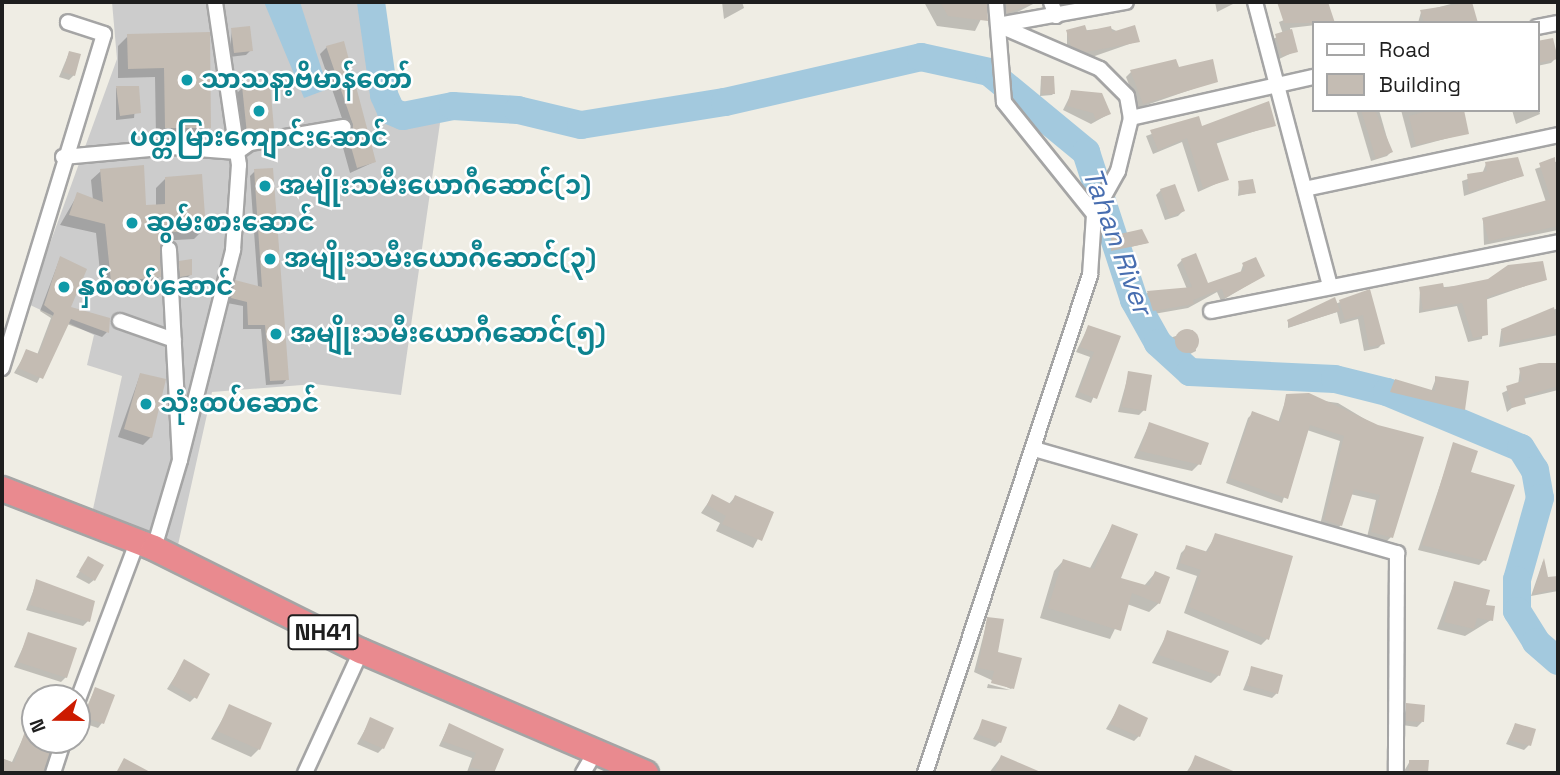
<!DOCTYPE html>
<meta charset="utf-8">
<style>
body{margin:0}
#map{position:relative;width:1560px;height:775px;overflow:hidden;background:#efede4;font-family:"Space Grotesk","Noto Sans Myanmar",sans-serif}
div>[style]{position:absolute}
.religious>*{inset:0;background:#ccc}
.water>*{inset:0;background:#a3c9de}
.shadow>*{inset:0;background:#0003}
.river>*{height:28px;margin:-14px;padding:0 14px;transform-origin:14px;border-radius:14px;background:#a3c9de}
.building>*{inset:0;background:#c4bcb3}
.round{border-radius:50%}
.roads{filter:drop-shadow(2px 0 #a5a5a5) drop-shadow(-2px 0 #a5a5a5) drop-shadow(0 2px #a5a5a5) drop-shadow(0 -2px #a5a5a5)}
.street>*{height:14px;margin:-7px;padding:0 7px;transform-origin:7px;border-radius:7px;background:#fff}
.highway>*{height:24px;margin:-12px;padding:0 12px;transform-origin:12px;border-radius:12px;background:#e98a8f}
.dots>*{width:19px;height:19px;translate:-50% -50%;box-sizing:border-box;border:4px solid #fff;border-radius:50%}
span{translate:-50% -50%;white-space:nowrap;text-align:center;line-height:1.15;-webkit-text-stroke:5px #fff;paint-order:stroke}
.shield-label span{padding:2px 5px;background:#fff;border:2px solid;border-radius:5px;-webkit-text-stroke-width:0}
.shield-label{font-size:24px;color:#1e1e1e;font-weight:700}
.culture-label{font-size:26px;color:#0d838f;font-weight:700}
.left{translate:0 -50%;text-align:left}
.water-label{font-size:28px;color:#486eb0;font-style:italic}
.frame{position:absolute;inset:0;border:4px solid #1e1e1e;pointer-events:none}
.legend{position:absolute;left:1312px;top:21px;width:228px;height:91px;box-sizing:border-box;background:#fff;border:2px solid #a5a5a5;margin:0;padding:9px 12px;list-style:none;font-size:21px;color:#1e1e1e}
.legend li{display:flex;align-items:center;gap:14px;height:35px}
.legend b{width:35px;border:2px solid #a5a5a5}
.north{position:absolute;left:21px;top:684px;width:70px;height:70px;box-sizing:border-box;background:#fff;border:2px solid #a5a5a5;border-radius:50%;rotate:250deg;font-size:19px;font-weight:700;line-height:28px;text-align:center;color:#1e1e1e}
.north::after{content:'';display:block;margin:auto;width:24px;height:32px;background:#cc1b00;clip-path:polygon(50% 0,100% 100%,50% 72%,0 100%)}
</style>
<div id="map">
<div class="religious">
<div style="clip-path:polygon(112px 2px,356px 2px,367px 17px,379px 110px,397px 124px,440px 123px,401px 395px,315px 384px,212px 392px,178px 545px,93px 509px,122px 376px,87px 365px,94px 335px,28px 304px,117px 59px)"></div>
</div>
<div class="water">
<div style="clip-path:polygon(264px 2px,300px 2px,328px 89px,304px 98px)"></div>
</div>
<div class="shadow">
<div style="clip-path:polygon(722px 2px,742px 2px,744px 8px,724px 19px)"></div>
<div style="clip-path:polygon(924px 2px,1037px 2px,996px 23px,988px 5px,975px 31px,937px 26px)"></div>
<div style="clip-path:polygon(1054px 2px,1079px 2px,1056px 6px)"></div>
<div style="clip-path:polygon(1215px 2px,1237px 2px,1217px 12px)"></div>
<div style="clip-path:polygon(1308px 2px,1326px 2px,1333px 23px,1290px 28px,1296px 51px,1277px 60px,1271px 40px,1283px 34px,1279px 22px,1312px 9px)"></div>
<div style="clip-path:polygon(1458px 2px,1476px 23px,1418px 23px,1421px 12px)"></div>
<div style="clip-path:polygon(1110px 28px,1138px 41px,1092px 57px,1067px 50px,1067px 32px)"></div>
<div style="clip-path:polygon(232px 30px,251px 50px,246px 55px,229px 57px)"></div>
<div style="clip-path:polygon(208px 34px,209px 127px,199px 137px,156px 137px,155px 77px,118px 78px,118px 46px,128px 36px)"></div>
<div style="clip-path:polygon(1537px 43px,1556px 58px,1551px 63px,1537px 66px)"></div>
<div style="clip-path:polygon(327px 47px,374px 162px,350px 173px,342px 144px,347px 133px,320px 54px)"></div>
<div style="clip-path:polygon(69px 53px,74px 75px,69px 80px,59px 77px)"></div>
<div style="clip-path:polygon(1178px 69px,1216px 81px,1138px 108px,1126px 77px,1131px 72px)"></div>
<div style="clip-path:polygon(1041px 78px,1054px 93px,1052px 95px,1040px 96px)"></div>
<div style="clip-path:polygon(243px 87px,272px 129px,239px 141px,235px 95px)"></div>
<div style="clip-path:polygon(116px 88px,137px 88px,134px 118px,116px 120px)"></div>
<div style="clip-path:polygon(1072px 92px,1109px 114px,1091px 124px,1063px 110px)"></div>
<div style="clip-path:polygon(1537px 103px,1540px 114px,1516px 124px,1512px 110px,1537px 110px)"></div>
<div style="clip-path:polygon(1356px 110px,1379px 110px,1391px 152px,1387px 156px,1371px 161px)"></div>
<div style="clip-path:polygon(1401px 110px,1431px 110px,1467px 133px,1411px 148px)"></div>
<div style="clip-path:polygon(1197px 118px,1200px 129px,1274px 125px,1215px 144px,1227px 179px,1198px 192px,1182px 142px,1153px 154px,1146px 136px)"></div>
<div style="clip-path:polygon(1558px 161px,1558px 230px,1484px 245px,1483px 220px,1546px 202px,1535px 169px)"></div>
<div style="clip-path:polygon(1486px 164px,1522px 176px,1464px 196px,1462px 181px,1482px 174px)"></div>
<div style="clip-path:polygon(101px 171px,145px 207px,156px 206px,156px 188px,166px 178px,204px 229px,194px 239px,158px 241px,159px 277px,149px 286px,102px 291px,96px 233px,60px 225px,78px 194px,93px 200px,91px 180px)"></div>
<div style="clip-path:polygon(255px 171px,287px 379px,283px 384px,266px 385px,261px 329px,243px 329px,243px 306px,227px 303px,236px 282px,258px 287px,250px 176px)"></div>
<div style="clip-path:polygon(1239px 183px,1254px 192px,1238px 196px)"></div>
<div style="clip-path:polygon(1161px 190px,1183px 211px,1178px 216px,1165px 220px,1156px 195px)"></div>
<div style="clip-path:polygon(1112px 238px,1147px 243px,1110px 252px)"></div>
<div style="clip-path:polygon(60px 258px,69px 308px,107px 332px,102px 337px,67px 324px,37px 383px,14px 373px,27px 351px,37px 355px,51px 318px,40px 311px)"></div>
<div style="clip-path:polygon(1182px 260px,1207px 285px,1240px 274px,1243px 265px,1263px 276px,1221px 301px,1217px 292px,1188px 308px,1148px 315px,1147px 293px,1187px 289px,1177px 265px)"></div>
<div style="clip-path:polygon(180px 263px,190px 275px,188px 277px,179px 278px)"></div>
<div style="clip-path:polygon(1545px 279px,1485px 300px,1482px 339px,1468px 342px,1457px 306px,1419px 313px,1420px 289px)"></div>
<div style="clip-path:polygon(1369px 291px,1383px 343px,1378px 348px,1364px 351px,1358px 319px,1340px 324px,1337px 312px,1288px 328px,1288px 322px)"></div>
<div style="clip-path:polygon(1558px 308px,1558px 335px,1499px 347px,1501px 331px)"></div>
<div style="clip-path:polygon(1088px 327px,1119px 337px,1091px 403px,1075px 397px,1090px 357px,1076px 352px)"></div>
<div style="clip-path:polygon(1193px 330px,1196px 351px,1180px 359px,1170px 338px)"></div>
<div style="clip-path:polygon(1558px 365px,1558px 390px,1523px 399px,1507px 412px,1502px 393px,1518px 385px,1520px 370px)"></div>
<div style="clip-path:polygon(1129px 373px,1144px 410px,1139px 415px,1118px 412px)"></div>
<div style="clip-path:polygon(140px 375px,151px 437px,143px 445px,118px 437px)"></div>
<div style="clip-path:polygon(1436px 378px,1463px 409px,1459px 413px,1388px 395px,1395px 381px,1431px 392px)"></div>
<div style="clip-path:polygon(1287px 396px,1338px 403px,1378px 427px,1391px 537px,1386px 542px,1367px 537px,1376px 500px,1350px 494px,1341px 525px,1336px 530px,1320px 525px,1340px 441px,1307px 430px,1282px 503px,1226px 483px,1248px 418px,1253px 413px,1278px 423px)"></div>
<div style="clip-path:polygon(1149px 424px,1199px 464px,1192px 471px,1134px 458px)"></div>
<div style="clip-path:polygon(1454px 444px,1468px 473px,1484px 560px,1479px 565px,1418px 550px)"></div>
<div style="clip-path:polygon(712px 497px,728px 505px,735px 497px,772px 513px,753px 548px,716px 531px,720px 523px,701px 513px)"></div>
<div style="clip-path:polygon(1112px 526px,1119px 579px,1144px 586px,1155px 573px,1159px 603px,1149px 612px,1127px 604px,1110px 639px,1040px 618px,1054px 571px,1063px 561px,1089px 570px)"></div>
<div style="clip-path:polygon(1216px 535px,1267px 639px,1261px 645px,1184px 613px,1197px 576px,1176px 569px,1181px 553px,1187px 547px,1205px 553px)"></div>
<div style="clip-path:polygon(88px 558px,94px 580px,89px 584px,76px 577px)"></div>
<div style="clip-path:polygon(1543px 561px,1546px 579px,1558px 577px,1558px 591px,1531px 596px)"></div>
<div style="clip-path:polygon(37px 581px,88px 621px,83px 626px,26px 610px)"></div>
<div style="clip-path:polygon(1454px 583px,1491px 620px,1465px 636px,1437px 629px)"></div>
<div style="clip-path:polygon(988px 618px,996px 653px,1012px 688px,1011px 689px,974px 672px)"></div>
<div style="clip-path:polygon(1168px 632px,1219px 675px,1211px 683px,1152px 663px)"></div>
<div style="clip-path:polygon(29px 634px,66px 677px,61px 682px,14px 667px)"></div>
<div style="clip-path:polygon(1558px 654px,1558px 671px,1556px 672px,1551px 658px)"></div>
<div style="clip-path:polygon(185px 661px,195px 697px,190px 702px,167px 689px)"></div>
<div style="clip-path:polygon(1252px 668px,1277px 693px,1272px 698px,1243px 690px)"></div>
<div style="clip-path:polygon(988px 684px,1010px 690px,987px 688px)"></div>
<div style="clip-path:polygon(95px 689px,102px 723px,98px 728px,80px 722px)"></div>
<div style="clip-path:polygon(1407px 705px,1422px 722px,1417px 727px,1402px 725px)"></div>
<div style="clip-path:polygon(230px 706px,259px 749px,251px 757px,211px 739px)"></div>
<div style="clip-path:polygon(1119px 707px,1139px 736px,1134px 741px,1106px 729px)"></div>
<div style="clip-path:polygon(371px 719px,383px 748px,378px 753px,357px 744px)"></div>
<div style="clip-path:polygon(983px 721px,1000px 742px,995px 747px,973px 739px)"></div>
<div style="clip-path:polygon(449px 725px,502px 750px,492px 773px,467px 772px,472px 758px,439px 746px)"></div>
<div style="clip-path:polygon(1515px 725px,1529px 745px,1524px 750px,1506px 744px)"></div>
<div style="clip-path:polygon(28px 727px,35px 729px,35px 740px,53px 740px,42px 773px,2px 773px,2px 759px,12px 762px)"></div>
<div style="clip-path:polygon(1001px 757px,1040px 773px,989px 773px)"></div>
<div style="clip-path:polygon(1196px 757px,1225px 770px,1224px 773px,1186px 773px)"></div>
<div style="clip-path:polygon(1410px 761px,1427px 771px,1469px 773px,1403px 773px)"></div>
</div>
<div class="river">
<div style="left:371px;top:2px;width:94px;rotate:82deg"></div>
<div style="left:384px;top:95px;width:17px;rotate:66deg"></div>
<div style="left:391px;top:111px;width:13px;rotate:23deg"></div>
<div style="left:403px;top:116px;width:51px;rotate:-11.3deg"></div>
<div style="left:453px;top:106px;width:65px;rotate:3.5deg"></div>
<div style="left:518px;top:110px;width:65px;rotate:13.4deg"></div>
<div style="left:581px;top:125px;width:146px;rotate:-9.1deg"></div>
<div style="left:725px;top:102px;width:201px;rotate:-12.9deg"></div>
<div style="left:921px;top:57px;width:70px;rotate:12.4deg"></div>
<div style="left:989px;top:72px;width:126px;rotate:39.5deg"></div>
<div style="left:1086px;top:152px;width:156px;rotate:72deg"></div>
<div style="left:1134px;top:300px;width:49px;rotate:60.8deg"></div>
<div style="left:1158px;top:343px;width:43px;rotate:42.2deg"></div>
<div style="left:1190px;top:372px;width:145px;rotate:2.8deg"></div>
<div style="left:1335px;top:379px;width:54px;rotate:14deg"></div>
<div style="left:1387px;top:392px;width:145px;rotate:22.7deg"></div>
<div style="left:1521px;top:448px;width:26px;rotate:58deg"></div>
<div style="left:1535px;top:470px;width:28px;rotate:80deg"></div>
<div style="left:1540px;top:498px;width:85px;rotate:105.7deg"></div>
<div style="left:1517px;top:580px;width:31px;rotate:90deg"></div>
<div style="left:1517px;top:611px;width:36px;rotate:58deg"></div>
<div style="left:1536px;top:642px;width:29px;rotate:41deg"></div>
</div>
<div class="building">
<div style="clip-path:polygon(940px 2px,987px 2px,988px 21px,948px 16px)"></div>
<div style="clip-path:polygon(1006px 2px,1034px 2px,1034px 3px,1007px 13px)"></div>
<div style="clip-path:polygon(1277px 2px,1328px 2px,1335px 23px,1284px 23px)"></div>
<div style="clip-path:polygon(1472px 2px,1478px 23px,1424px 23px,1420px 10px)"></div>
<div style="clip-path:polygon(1085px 25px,1087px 31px,1111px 26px,1112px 32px,1135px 25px,1140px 42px,1086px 52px,1071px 46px,1066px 30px)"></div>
<div style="clip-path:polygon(250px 26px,253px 51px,234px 53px,231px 28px)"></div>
<div style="clip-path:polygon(1292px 29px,1298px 52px,1282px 56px,1275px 34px)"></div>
<div style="clip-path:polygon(210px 32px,211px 128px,165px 128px,164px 68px,128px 69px,127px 34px)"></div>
<div style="clip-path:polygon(1553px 38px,1558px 59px,1537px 63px,1537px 41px)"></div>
<div style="clip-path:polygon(344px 41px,376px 162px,357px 168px,348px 136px,353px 125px,326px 46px)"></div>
<div style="clip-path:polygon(69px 51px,81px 54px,75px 76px,63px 72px)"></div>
<div style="clip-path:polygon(1176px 59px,1179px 67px,1213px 59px,1218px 82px,1143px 104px,1130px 70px)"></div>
<div style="clip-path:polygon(1041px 76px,1054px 76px,1055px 94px,1042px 94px)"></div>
<div style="clip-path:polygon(270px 83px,274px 129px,247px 134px,242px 86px)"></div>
<div style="clip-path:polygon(116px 86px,139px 86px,141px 113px,120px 116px)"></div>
<div style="clip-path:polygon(1071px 90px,1102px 93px,1111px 114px,1096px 120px,1093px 113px,1067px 106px)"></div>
<div style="clip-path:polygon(1269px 101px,1276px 126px,1216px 141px,1229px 180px,1203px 188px,1187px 138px,1158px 150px,1150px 130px,1199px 116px,1202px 126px)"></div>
<div style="clip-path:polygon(1361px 110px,1375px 110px,1393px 152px,1376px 159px)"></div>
<div style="clip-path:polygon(1431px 110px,1464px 110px,1469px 134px,1416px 145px,1409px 116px)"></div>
<div style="clip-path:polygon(1518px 157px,1524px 176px,1469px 192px,1467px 174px,1487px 171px,1485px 162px)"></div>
<div style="clip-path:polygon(1555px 157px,1558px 226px,1489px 241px,1482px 218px,1551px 199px,1539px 163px)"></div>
<div style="clip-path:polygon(144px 165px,146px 205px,165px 204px,165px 177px,202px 174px,206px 230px,160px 233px,161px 277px,111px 282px,105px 224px,69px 215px,77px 192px,103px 202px,100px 169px)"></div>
<div style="clip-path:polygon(273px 168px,289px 380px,270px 381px,265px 325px,248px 325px,247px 302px,231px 298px,235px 280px,262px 287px,254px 169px)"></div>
<div style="clip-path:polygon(1253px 179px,1256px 193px,1240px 195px,1238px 181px)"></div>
<div style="clip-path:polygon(1175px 184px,1185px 211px,1170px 217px,1160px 189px)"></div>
<div style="clip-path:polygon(1142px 229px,1149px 243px,1111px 251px,1111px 236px)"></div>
<div style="clip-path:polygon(1196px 253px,1208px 283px,1245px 270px,1242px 263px,1256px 257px,1265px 276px,1225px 298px,1222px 289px,1193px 300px,1194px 304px,1153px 311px,1147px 291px,1192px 287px,1181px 259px)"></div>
<div style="clip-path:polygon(60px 256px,87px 269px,71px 307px,110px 318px,109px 333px,71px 319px,43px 379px,18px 368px,26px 349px,39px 354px,54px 313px,44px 305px)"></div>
<div style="clip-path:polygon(192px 259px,192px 275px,180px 277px,179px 261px)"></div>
<div style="clip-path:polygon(1543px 261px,1547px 280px,1487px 297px,1488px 335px,1473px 338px,1462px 303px,1423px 310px,1419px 287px,1443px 283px,1444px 288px,1488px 279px,1508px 265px)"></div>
<div style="clip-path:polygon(1370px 289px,1385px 344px,1369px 347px,1363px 315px,1345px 320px,1339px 300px)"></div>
<div style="clip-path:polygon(1335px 297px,1340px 311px,1290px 327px,1287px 320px)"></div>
<div style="clip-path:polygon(1554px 307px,1558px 333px,1504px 343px,1501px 329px)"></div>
<div style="clip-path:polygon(1088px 325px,1121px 336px,1097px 399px,1079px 392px,1094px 352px,1080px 347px)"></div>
<div class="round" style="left:1175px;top:329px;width:24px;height:24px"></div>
<div style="clip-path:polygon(1539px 363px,1558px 363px,1558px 386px,1524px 396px,1526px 404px,1512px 408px,1506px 386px,1522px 381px,1519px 368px)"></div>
<div style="clip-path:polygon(1128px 371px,1152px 375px,1146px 411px,1122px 407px)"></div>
<div style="clip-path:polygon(140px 373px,166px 379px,152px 438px,124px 429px)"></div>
<div style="clip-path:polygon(1435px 376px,1469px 381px,1465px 410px,1390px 392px,1395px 379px,1435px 391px)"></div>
<div style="clip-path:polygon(1309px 393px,1378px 425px,1424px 437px,1393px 538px,1371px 532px,1380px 495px,1354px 489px,1342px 526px,1324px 520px,1344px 436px,1310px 425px,1288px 499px,1230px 478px,1252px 411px,1281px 422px,1286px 394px)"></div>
<div style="clip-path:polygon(1149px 422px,1209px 443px,1201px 465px,1140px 451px)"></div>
<div style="clip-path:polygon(1453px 442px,1478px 451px,1471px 472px,1515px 485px,1486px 561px,1422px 545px)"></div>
<div style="clip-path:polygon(712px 494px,731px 504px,735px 495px,774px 512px,762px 541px,722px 524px,726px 516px,707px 505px)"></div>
<div style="clip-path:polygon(1112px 524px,1138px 534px,1121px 578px,1149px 586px,1155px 571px,1170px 577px,1160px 604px,1132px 593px,1121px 631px,1048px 608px,1063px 559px,1094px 569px)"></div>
<div style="clip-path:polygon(1215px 533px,1293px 556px,1269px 640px,1189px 607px,1201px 570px,1180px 563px,1186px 545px,1208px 552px)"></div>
<div style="clip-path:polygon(88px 556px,104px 565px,95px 581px,79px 571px)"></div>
<div style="clip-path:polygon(1544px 558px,1548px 577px,1558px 576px,1558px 589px,1533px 594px)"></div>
<div style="clip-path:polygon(36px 579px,95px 601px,90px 622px,30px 605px)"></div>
<div style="clip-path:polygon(1454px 581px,1490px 590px,1486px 605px,1495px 606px,1493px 621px,1477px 618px,1474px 629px,1444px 622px)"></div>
<div style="clip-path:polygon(987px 617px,1004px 619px,998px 652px,1022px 658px,1014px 689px,991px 683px,994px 671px,978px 668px)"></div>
<div style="clip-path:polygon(1167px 630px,1229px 651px,1220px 676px,1159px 655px)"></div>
<div style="clip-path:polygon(28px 632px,77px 648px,67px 678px,18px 662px)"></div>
<div style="clip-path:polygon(184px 659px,210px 674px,197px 699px,171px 684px)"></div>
<div style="clip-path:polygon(1251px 666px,1283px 675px,1278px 694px,1247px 685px)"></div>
<div style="clip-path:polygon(95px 687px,115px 695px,104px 724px,84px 717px)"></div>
<div style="clip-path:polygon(1406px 703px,1425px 705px,1424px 722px,1406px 721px)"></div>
<div style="clip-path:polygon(229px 704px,272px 723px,260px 750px,217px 731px)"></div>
<div style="clip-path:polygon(1119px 704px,1148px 718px,1140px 737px,1110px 724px)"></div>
<div style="clip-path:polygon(33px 708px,35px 740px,54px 740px,44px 773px,2px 773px,2px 758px,14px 763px)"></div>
<div style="clip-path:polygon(370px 717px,394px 728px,384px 749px,361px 739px)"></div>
<div style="clip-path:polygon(982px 719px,1007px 727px,1001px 743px,977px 734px)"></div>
<div style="clip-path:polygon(449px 723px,504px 749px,494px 773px,470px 767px,476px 753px,442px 741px)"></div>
<div style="clip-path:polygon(1515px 723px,1536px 729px,1531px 746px,1509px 740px)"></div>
<div style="clip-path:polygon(1001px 755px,1043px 773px,994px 773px)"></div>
<div style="clip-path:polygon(1195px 755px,1238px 773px,1188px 773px)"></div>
<div style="clip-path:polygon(124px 758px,152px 773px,116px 773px)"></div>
<div style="clip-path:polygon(1409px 760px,1429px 760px,1428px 773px,1409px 773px)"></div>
</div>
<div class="roads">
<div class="street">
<div style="left:1051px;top:2px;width:15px;rotate:70deg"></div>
<div style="left:1255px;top:2px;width:294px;rotate:75.2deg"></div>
<div style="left:998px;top:25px;width:111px;rotate:23.3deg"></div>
<div style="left:1100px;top:69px;width:38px;rotate:45deg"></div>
<div style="left:1127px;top:96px;width:22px;rotate:80deg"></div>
<div style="left:1131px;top:118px;width:55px;rotate:103.8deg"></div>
<div style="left:1118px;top:171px;width:49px;rotate:119.2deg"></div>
<div style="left:998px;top:25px;width:130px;rotate:-10.2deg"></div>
<div style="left:1537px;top:27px;width:21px;rotate:-11deg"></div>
<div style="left:1131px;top:118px;width:187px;rotate:-12.7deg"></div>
<div style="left:63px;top:157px;width:109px;rotate:-5.2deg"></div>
<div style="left:172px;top:147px;width:65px;rotate:4.4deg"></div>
<div style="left:237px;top:152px;width:16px;rotate:-35deg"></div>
<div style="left:250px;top:143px;width:95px;rotate:-9.7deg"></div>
<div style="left:1305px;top:189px;width:259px;rotate:-12deg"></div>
<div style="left:1211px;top:311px;width:354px;rotate:-11.2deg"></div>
<div style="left:120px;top:321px;width:57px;rotate:19.4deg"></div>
<div style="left:2px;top:368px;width:349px;rotate:-73deg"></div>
<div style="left:104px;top:34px;width:38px;rotate:-162deg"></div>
<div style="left:1034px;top:449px;width:378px;rotate:16deg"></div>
<div style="left:1397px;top:553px;width:220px;rotate:90.3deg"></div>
<div style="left:180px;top:460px;width:217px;rotate:-75.8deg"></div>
<div style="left:233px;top:250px;width:85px;rotate:-86deg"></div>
<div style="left:239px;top:165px;width:165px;rotate:-98.4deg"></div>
<div style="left:154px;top:548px;width:92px;rotate:-73.5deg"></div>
<div style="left:180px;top:460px;width:211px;rotate:-93deg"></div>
<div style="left:77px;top:702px;width:171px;rotate:-69.4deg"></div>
<div style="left:53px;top:773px;width:35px;rotate:-72deg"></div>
<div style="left:305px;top:773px;width:134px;rotate:-65.3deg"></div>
<div style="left:583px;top:773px;width:24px;rotate:-60deg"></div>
<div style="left:925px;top:773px;width:525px;rotate:-71.67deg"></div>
<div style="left:1090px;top:275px;width:61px;rotate:-86.2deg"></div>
<div style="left:1094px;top:214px;width:144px;rotate:-128.8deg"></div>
<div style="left:1004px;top:102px;width:100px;rotate:-94.6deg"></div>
</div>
<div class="highway">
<div style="left:2px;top:489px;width:163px;rotate:21.2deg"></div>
<div style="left:154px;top:548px;width:231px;rotate:26.5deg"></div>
<div style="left:361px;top:651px;width:310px;rotate:23.2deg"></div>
</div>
</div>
<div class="dots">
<div style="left:187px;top:80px;background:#0f9aa8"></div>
<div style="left:259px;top:111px;background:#0f9aa8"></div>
<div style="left:265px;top:186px;background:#0f9aa8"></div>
<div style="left:132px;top:223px;background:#0f9aa8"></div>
<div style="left:270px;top:259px;background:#0f9aa8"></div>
<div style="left:64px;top:287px;background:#0f9aa8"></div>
<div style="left:276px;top:334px;background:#0f9aa8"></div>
<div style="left:146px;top:404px;background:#0f9aa8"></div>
</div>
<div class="shield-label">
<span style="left:323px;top:632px">NH41</span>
</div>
<div class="culture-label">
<span class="left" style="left:201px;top:80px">သာသနာ့ဗိမာန်တော်</span>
<span style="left:259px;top:138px">ပတ္တမြားကျောင်းဆောင်</span>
<span class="left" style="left:279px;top:186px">အမျိုးသမီးယောဂီဆောင်(၁)</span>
<span class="left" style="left:146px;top:223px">ဆွမ်းစားဆောင်</span>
<span class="left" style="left:284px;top:259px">အမျိုးသမီးယောဂီဆောင်(၃)</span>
<span class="left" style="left:78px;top:287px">နှစ်ထပ်ဆောင်</span>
<span class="left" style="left:290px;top:334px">အမျိုးသမီးယောဂီဆောင်(၅)</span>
<span class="left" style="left:160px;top:404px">သုံးထပ်ဆောင်</span>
</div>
<div class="water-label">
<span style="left:1118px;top:241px;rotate:70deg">Tahan River</span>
</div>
<div class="frame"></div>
<ul class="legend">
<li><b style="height:9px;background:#fff"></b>Road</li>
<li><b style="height:19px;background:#c4bcb3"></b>Building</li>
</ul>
<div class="north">N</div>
</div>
